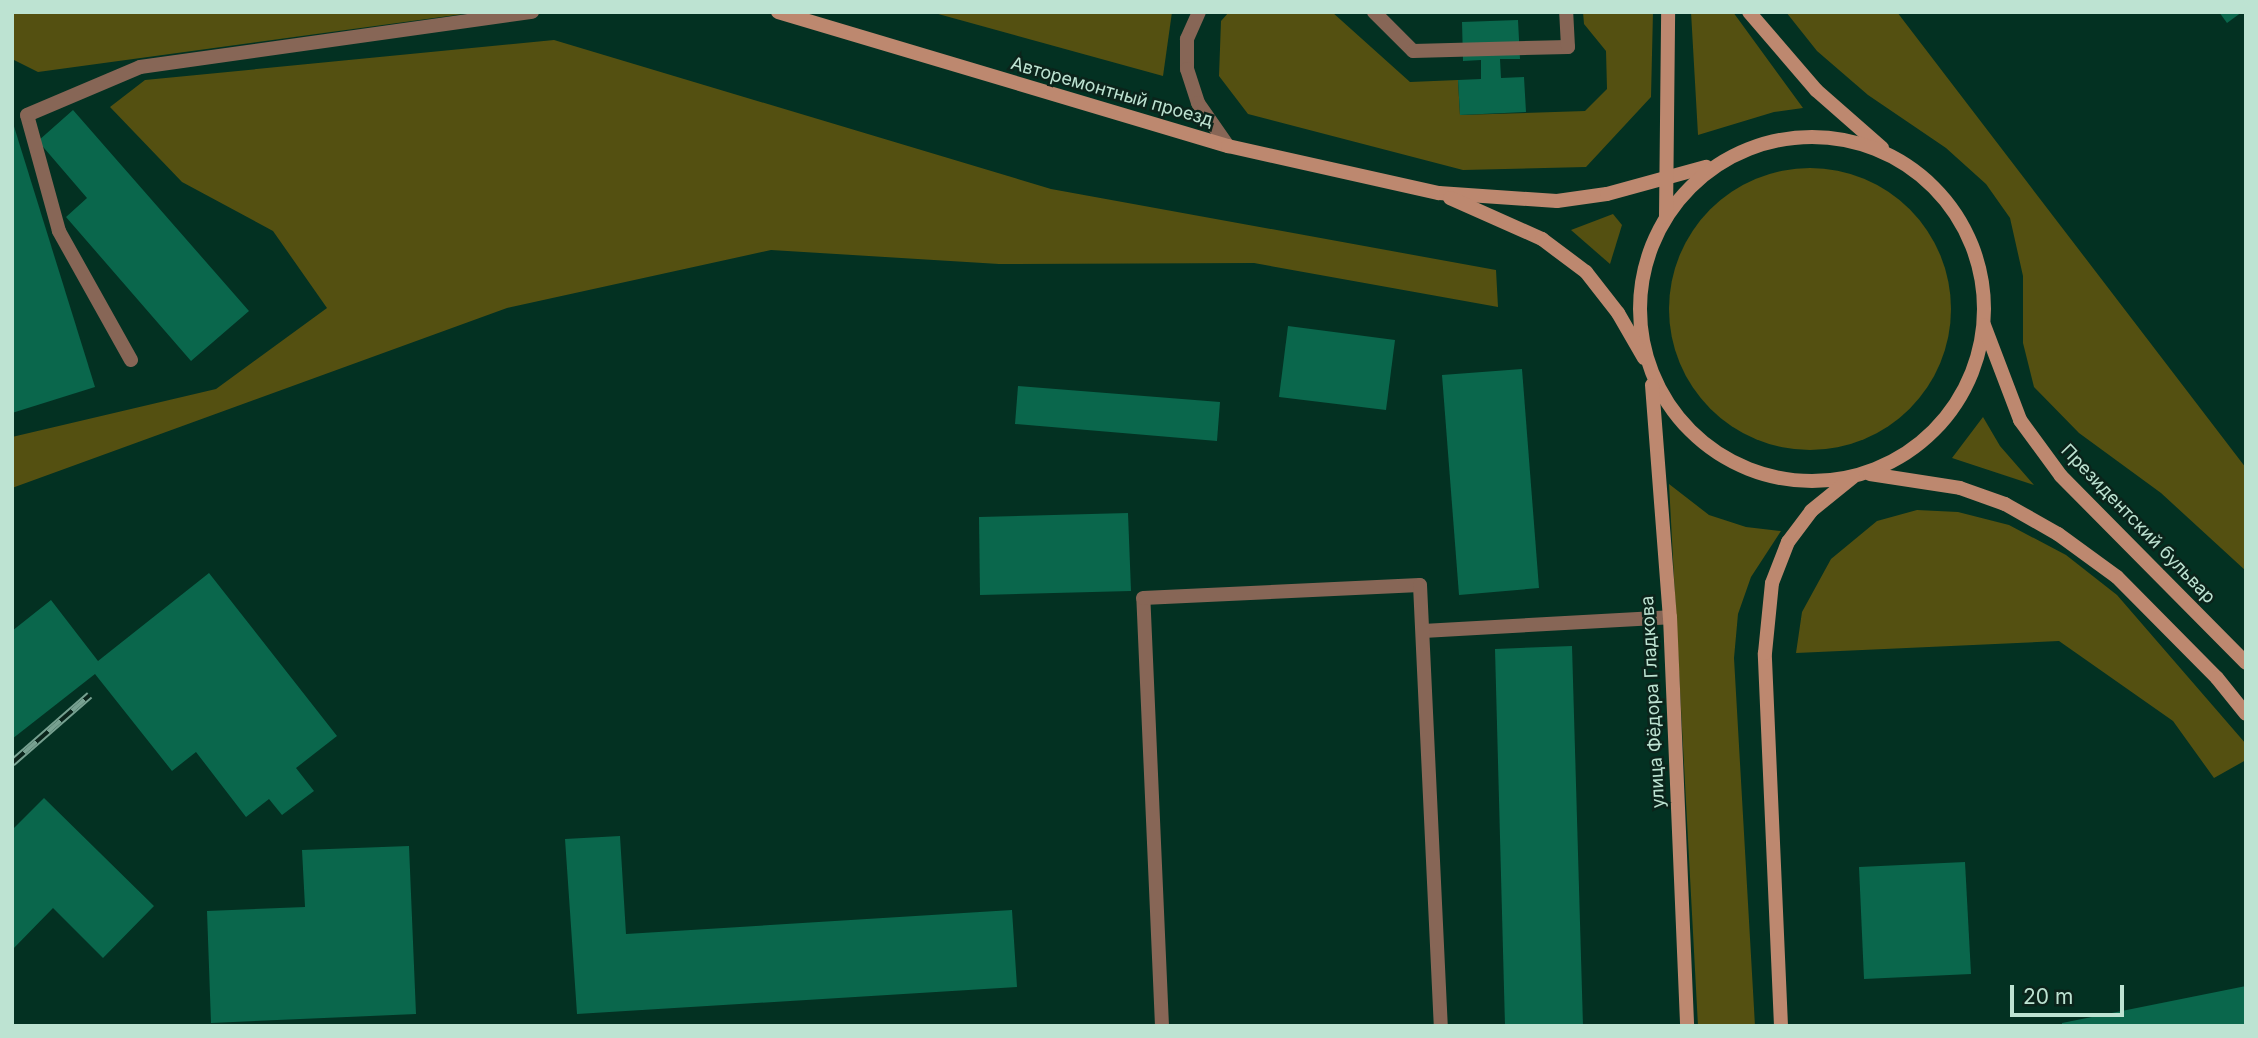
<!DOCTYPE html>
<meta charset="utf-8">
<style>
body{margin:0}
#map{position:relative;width:2258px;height:1038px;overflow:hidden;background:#033122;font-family:Inter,sans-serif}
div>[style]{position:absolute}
.green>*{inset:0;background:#545011}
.round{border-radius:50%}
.building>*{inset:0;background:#0a674c}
.lane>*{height:14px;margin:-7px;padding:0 7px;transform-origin:7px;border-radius:7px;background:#876656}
.secondary>*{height:14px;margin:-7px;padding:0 7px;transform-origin:7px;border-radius:7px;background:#bd886f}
.secondary>.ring{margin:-7px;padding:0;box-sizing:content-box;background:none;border:14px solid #bd886f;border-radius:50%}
.rail>*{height:8px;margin-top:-4px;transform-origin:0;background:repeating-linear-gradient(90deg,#0b241b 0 16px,#77a090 0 32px);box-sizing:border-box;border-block:2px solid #77a090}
span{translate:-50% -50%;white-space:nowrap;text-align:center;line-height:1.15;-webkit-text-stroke:5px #0b241b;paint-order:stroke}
.street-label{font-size:18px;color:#bde3d2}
.frame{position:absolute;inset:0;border:14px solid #bde3d2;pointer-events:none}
.scale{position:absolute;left:2010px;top:985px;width:114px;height:32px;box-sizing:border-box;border:4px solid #bde3d2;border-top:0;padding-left:9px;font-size:21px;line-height:24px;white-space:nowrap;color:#bde3d2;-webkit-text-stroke:5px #0b241b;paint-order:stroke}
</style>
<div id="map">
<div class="green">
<div style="clip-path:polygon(12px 12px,478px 12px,38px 72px,12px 59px)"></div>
<div style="clip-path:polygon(931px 12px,1172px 12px,1163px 76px)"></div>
<div style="clip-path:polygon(1229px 12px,1332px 12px,1410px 82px,1458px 80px,1460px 115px,1585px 111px,1607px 89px,1606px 51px,1584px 24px,1583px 12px,1653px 12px,1651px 97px,1586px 167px,1463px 170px,1248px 114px,1219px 76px,1221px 21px)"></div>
<div style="clip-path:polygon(1691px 12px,1733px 12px,1803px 108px,1774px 112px,1698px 135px)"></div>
<div style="clip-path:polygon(1786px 12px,1897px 12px,2246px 468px,2246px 571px,2161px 493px,2079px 433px,2034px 387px,2023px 343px,2023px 276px,2010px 218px,1986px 184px,1946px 148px,1868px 95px,1817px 51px)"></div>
<div style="clip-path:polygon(554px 40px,1051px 189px,1496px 270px,1498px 307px,1254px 263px,999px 264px,771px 250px,507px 308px,12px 488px,12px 437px,216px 389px,327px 308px,273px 231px,182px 182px,110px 107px,145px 80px)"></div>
<div class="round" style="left:1669px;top:168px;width:282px;height:282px"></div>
<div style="clip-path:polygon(1613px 214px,1622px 225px,1610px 264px,1571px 230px)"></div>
<div style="clip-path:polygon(1983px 417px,2000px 446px,2034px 485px,1952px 458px)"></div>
<div style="clip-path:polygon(1669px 484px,1709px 515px,1746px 527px,1781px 531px,1751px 577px,1738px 614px,1734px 658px,1755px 1026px,1698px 1026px)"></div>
<div style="clip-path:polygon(1917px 510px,1958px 512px,2009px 525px,2066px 555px,2117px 595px,2246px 744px,2246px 760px,2214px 778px,2173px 721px,2059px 641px,1796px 653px,1802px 612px,1831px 559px,1877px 521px)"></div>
</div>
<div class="building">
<div style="clip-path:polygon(2219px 12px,2242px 12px,2227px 23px)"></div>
<div style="clip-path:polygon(1518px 20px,1520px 59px,1500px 59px,1501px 78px,1524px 77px,1526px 112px,1460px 115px,1458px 80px,1481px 79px,1481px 60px,1463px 61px,1462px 22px)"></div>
<div style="clip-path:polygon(73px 110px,249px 311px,191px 361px,66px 217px,87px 198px,38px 141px)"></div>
<div style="clip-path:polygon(12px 120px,95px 387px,12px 413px)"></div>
<div style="clip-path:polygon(1288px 326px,1395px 340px,1386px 410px,1279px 397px)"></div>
<div style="clip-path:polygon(1522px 369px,1539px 588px,1459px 595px,1442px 375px)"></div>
<div style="clip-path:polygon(1018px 386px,1220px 402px,1217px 441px,1015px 424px)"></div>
<div style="clip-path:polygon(1128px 513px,1131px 591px,980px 595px,979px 517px)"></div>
<div style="clip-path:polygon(209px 573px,337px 736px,296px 768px,314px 791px,282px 815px,269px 799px,246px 817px,196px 752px,172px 771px,95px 674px,12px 739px,12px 631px,51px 600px,98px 661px)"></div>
<div style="clip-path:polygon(1572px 646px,1583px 1026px,1505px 1026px,1495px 649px)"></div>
<div style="clip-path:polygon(44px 798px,154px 906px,103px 958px,53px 908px,12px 950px,12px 830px)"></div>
<div style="clip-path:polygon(620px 836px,626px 934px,1012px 910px,1017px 987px,577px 1014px,565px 839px)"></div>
<div style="clip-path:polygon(409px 846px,416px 1014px,211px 1023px,207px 911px,305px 907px,302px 850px)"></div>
<div style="clip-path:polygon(1965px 862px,1971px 974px,1864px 979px,1859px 867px)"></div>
<div style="clip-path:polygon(2246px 986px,2246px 1026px,2062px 1026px,2062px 1023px)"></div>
</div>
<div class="lane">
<div style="left:1199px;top:12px;width:30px;rotate:114deg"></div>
<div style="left:1187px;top:39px;width:30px;rotate:90deg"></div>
<div style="left:1187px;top:69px;width:36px;rotate:72deg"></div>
<div style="left:1198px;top:103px;width:52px;rotate:55.1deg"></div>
<div style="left:1374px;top:12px;width:55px;rotate:45deg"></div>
<div style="left:1413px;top:51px;width:155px;rotate:-1.5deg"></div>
<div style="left:1568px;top:47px;width:35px;rotate:-93deg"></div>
<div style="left:131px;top:360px;width:148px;rotate:-119.2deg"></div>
<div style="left:59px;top:231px;width:120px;rotate:-105.4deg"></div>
<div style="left:27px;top:115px;width:123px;rotate:-23deg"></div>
<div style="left:140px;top:67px;width:396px;rotate:-8deg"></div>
<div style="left:1423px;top:631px;width:247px;rotate:-3.2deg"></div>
<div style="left:1162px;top:1026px;width:428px;rotate:-92.5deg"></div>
<div style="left:1143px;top:598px;width:277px;rotate:-2.7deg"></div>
<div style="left:1420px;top:585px;width:441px;rotate:87.3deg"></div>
</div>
<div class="secondary">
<div style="left:778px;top:12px;width:470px;rotate:16.6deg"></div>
<div style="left:1228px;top:146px;width:216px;rotate:12.6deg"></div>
<div style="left:1439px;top:193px;width:118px;rotate:3.9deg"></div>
<div style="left:1557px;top:201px;width:50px;rotate:-8deg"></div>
<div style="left:1607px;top:194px;width:103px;rotate:-15.3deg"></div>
<div style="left:1749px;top:12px;width:103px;rotate:49.3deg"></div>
<div style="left:1816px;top:90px;width:88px;rotate:41.3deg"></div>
<div class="ring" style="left:1640px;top:137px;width:330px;height:330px"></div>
<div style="left:1450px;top:198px;width:101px;rotate:24deg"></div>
<div style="left:1542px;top:239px;width:55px;rotate:36.9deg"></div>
<div style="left:1586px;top:272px;width:52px;rotate:52deg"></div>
<div style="left:1618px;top:313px;width:52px;rotate:60deg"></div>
<div style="left:1666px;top:217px;width:205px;rotate:-89.4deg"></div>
<div style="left:1984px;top:325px;width:102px;rotate:69.2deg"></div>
<div style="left:2020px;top:420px;width:69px;rotate:53.8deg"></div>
<div style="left:2061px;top:476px;width:263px;rotate:45.3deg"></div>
<div style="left:1652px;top:385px;width:233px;rotate:85.6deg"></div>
<div style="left:1670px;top:617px;width:409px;rotate:87.6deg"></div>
<div style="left:1870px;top:474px;width:91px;rotate:8.8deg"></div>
<div style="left:1960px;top:488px;width:48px;rotate:19.6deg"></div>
<div style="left:2005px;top:504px;width:61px;rotate:29.5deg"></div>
<div style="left:2058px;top:534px;width:73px;rotate:36.1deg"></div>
<div style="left:2117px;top:577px;width:142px;rotate:45.3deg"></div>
<div style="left:2217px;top:678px;width:46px;rotate:51.1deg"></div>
<div style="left:1781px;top:1026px;width:373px;rotate:-92.5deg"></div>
<div style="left:1765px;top:653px;width:70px;rotate:-84.3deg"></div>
<div style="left:1772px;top:583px;width:44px;rotate:-68.7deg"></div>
<div style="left:1788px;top:542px;width:39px;rotate:-53deg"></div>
<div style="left:1811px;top:511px;width:54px;rotate:-39deg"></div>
</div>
<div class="rail">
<div style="left:12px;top:763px;width:103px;rotate:-41.1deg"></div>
</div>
<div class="street-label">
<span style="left:1112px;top:92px;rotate:16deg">Авторемонтный проезд</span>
<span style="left:2138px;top:524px;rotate:46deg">Президентский бульвар</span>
<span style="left:1653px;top:702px;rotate:-93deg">улица Фёдора Гладкова</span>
</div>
<div class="frame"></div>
<div class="scale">20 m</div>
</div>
